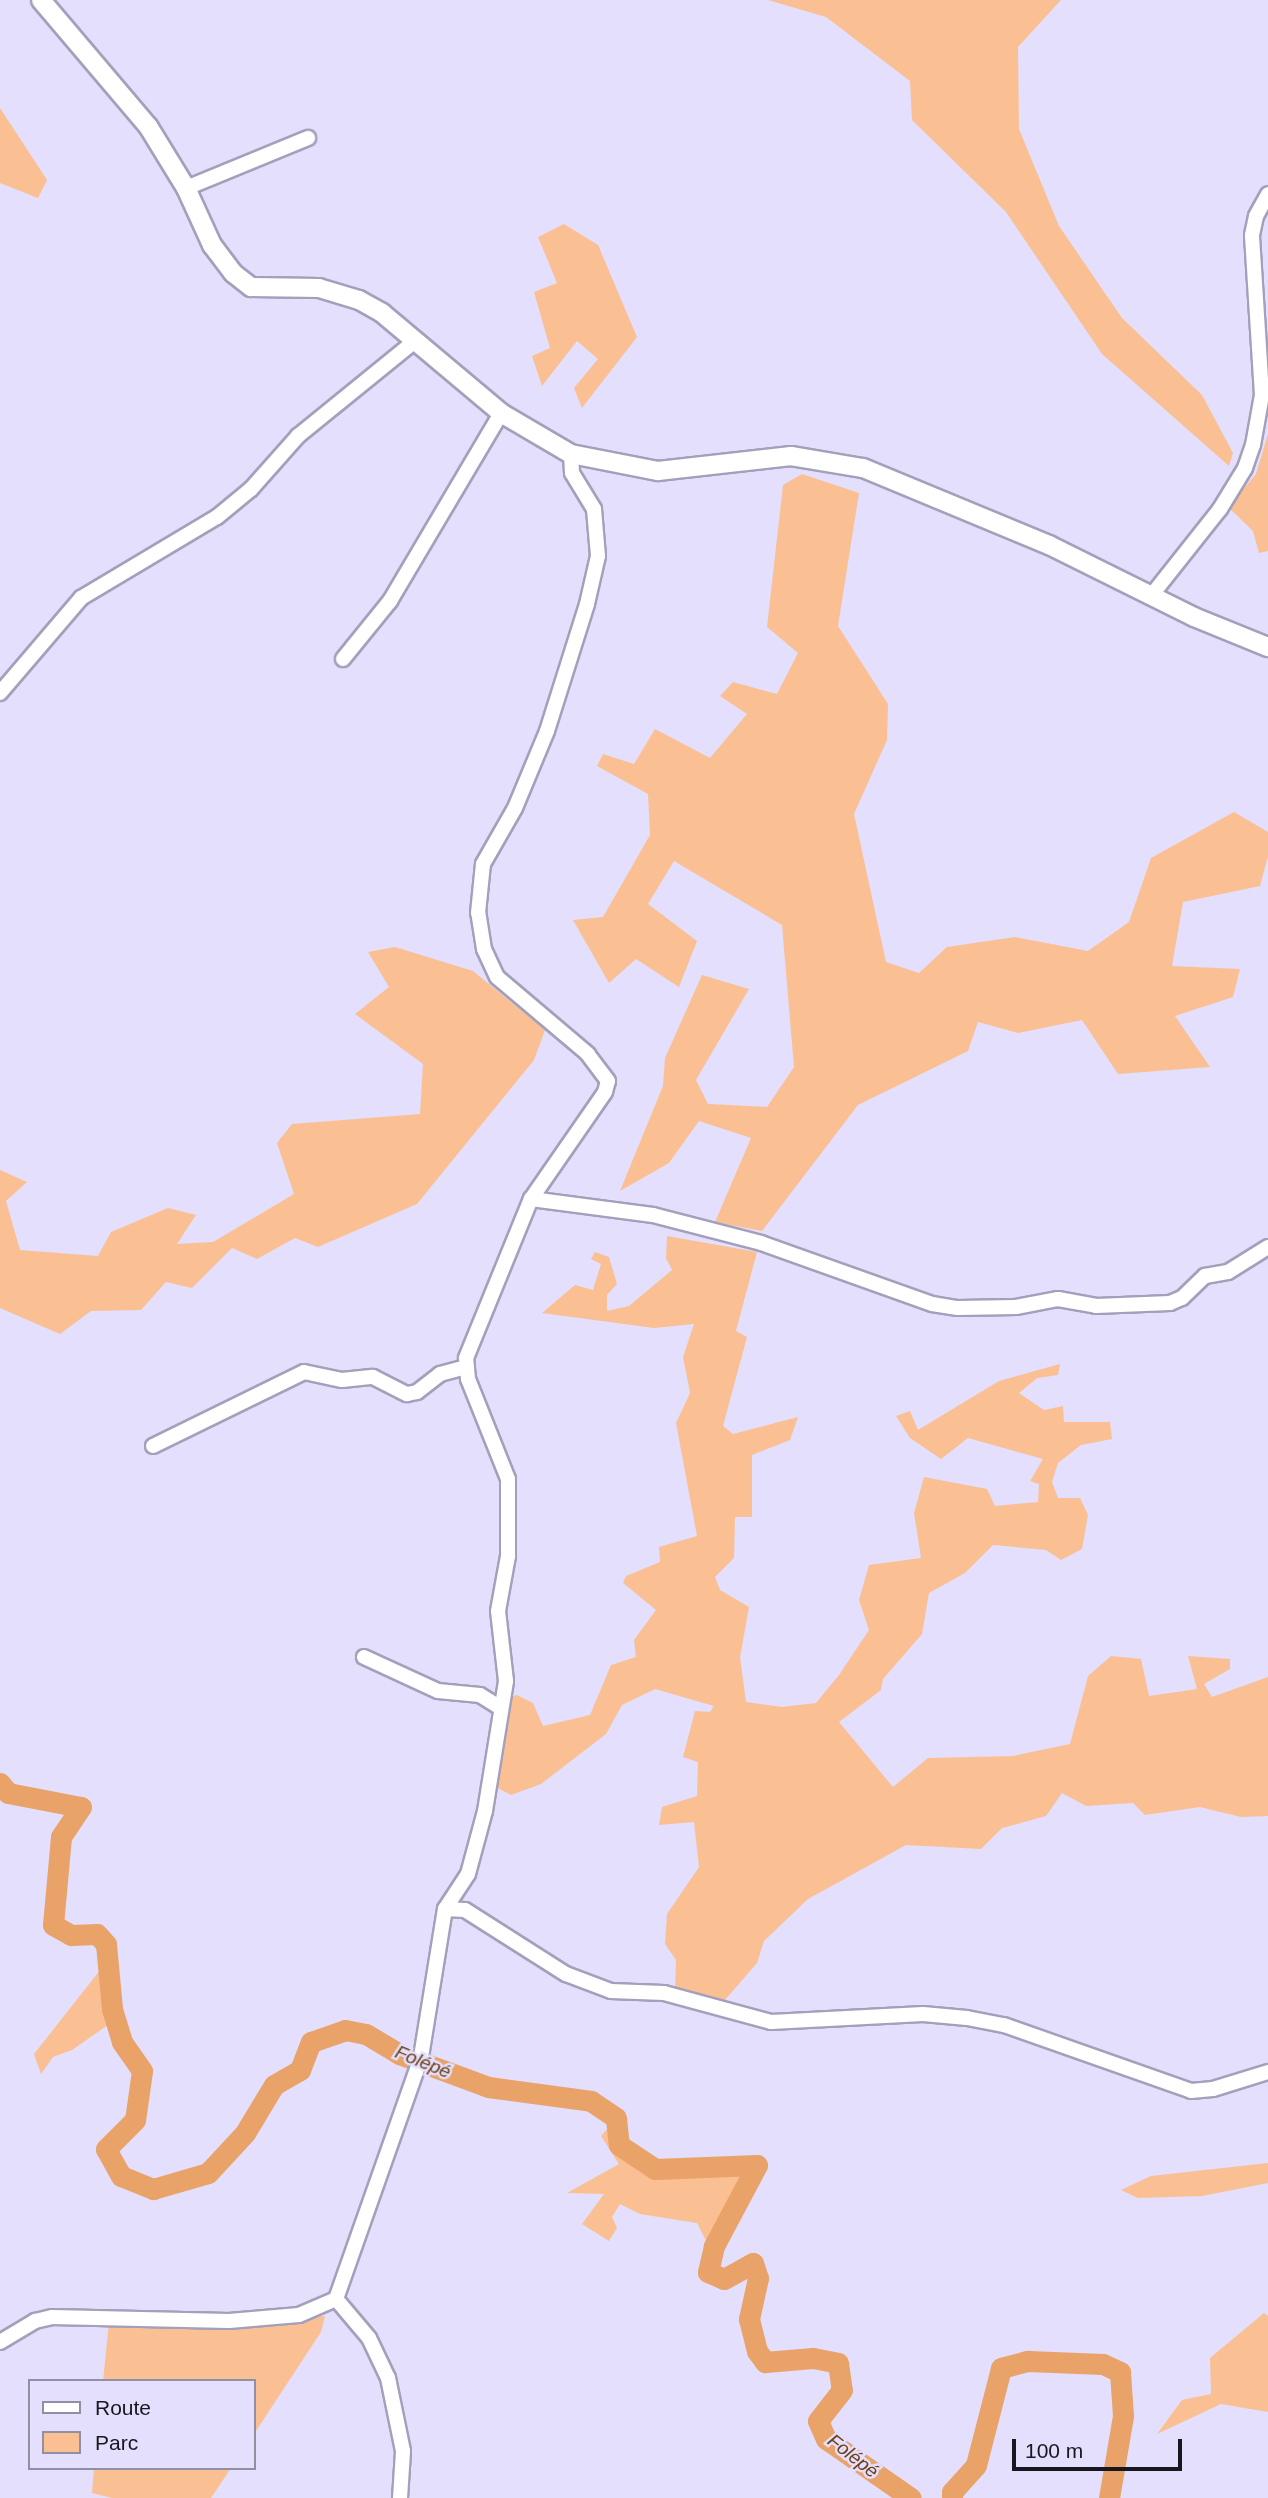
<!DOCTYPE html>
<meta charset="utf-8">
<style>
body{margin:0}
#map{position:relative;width:1268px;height:2498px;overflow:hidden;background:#e3dffc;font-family:Helvetica,sans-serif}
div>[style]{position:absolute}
.green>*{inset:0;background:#fac093}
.river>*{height:21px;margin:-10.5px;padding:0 10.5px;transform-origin:10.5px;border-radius:10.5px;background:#e9a268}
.roads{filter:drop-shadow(2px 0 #a4a0bb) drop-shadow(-2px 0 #a4a0bb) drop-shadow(0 2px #a4a0bb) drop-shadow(0 -2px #a4a0bb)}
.minor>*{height:14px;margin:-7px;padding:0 7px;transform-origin:7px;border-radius:7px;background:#fff}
.tertiary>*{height:18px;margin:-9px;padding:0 9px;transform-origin:9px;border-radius:9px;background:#fff}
span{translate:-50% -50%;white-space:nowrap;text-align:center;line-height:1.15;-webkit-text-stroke:5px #e3dffc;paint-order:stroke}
.water-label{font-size:19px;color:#6e3f14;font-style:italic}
.legend{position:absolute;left:28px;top:2379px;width:228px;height:91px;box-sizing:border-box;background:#e3dffc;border:2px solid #928fa4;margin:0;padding:9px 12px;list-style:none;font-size:21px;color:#181620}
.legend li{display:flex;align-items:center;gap:14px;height:35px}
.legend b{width:35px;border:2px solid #928fa4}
.scale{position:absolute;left:1012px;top:2439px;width:170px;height:32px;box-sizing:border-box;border:4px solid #181620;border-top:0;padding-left:9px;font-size:21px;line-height:24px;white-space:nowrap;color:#181620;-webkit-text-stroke:5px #e3dffc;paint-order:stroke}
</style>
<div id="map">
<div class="green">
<div style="clip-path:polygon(768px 0,1061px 0,1018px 47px,1019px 129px,1059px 226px,1122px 318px,1202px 395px,1233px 453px,1229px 466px,1102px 354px,1006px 212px,912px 120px,910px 81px,826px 17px)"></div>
<div style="clip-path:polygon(0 108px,47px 180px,38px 198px,0 183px)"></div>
<div style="clip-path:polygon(564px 224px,598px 245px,637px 337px,582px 408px,574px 388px,598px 359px,577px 341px,542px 386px,532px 356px,550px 348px,534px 292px,557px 283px,538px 237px)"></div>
<div style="clip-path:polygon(1268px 434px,1268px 551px,1259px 553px,1253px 531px,1228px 507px,1256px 474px)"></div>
<div style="clip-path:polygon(802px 474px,859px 493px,838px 626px,888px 704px,887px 740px,854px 814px,886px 962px,919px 973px,947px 947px,1015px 937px,1088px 951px,1129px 922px,1151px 858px,1234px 812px,1268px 832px,1268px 856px,1260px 886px,1183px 902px,1172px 966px,1240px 969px,1233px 997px,1175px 1016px,1210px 1067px,1118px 1074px,1082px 1020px,1018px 1033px,978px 1022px,968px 1051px,858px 1105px,762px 1231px,715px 1222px,751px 1138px,699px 1121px,669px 1163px,620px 1191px,663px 1086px,665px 1058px,702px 975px,749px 989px,696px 1080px,708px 1104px,767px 1107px,794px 1067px,782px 925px,674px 861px,648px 904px,697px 941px,679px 987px,636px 959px,609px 983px,573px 920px,603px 917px,650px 835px,648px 794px,597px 766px,603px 754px,634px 764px,655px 729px,710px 758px,747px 714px,720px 696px,733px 682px,777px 694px,798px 653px,767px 627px,783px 485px)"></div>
<div style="clip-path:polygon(395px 947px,473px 971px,545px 1030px,534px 1060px,417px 1204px,318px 1247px,295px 1238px,257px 1259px,232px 1248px,192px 1288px,166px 1282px,141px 1310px,91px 1311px,60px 1334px,0 1308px,0 1170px,27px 1182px,6px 1201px,20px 1250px,98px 1256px,111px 1232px,168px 1208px,196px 1215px,177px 1244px,213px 1242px,294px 1194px,277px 1143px,292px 1124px,420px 1114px,423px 1064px,355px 1014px,389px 987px,368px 952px)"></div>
<div style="clip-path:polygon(667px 1236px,757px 1252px,736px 1331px,747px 1337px,723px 1426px,733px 1434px,798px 1417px,790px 1440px,752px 1455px,752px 1517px,735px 1517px,734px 1558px,715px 1577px,720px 1590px,749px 1607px,740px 1657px,746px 1702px,782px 1707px,816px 1703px,839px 1675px,869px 1630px,859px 1600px,869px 1565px,921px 1558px,914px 1513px,924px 1477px,987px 1489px,995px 1506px,1038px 1502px,1039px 1484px,1030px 1481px,1043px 1459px,968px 1438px,941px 1459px,910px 1438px,896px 1416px,910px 1411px,918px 1430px,999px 1381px,1060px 1364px,1058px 1375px,1037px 1378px,1019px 1393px,1044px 1410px,1063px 1406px,1064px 1422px,1110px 1422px,1112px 1439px,1081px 1445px,1058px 1463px,1052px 1482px,1058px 1498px,1080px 1498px,1088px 1515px,1082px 1549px,1061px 1560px,1046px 1550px,993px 1545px,965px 1573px,929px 1593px,922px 1634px,883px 1679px,881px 1690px,839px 1722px,893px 1787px,928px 1758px,1013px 1756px,1070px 1744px,1088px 1676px,1111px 1656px,1141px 1659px,1149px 1696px,1197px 1689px,1188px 1656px,1230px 1659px,1230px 1669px,1204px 1684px,1212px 1697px,1268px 1677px,1268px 1816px,1241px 1817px,1200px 1807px,1145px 1815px,1133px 1803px,1086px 1806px,1062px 1793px,1046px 1816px,1002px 1828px,981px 1849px,906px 1845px,808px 1899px,764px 1941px,757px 1963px,718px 2008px,675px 1995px,676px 1960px,665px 1944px,667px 1914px,699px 1867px,694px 1822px,659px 1825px,662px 1807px,697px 1796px,698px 1762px,683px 1757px,695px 1711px,710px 1712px,714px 1706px,655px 1689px,622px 1705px,606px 1734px,541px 1784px,511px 1795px,492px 1785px,495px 1701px,517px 1695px,533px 1703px,543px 1726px,590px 1715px,611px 1665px,636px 1657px,634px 1640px,656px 1610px,623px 1583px,626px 1576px,660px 1562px,659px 1547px,697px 1536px,676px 1423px,690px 1393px,683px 1357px,694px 1324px,654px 1328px,542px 1313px,575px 1285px,593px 1290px,601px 1264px,591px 1259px,595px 1252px,609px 1257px,617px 1284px,607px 1295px,607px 1311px,629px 1306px,672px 1270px,666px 1258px)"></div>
<div style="clip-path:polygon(101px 1969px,108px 2025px,72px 2050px,53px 2057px,41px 2074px,34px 2054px)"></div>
<div style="clip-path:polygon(611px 2125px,627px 2156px,651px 2176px,717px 2173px,739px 2162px,747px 2169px,746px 2183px,729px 2207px,720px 2240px,705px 2239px,697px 2223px,640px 2214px,620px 2204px,612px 2217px,617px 2228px,609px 2241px,582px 2224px,604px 2194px,567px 2193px,619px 2164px,601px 2136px)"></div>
<div style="clip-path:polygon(1268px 2163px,1268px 2183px,1202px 2196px,1138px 2198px,1121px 2190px,1151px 2176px)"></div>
<div style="clip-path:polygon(1264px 2313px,1268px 2316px,1268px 2412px,1221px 2404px,1157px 2434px,1182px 2400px,1211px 2394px,1210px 2358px)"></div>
<div style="clip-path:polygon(325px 2316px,321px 2332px,254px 2434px,254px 2381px,103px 2381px,109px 2322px,195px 2328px)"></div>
<div style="clip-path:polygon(94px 2468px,231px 2468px,211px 2498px,112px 2498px,92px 2493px)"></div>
</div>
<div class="river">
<div style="left:0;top:1783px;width:13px;rotate:51deg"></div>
<div style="left:8px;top:1793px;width:74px;rotate:10.9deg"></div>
<div style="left:81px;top:1807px;width:36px;rotate:124deg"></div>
<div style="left:61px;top:1837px;width:88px;rotate:95.2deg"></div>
<div style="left:53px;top:1925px;width:21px;rotate:29deg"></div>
<div style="left:71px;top:1935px;width:26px;rotate:-2deg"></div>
<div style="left:97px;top:1934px;width:13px;rotate:48deg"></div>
<div style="left:106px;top:1944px;width:65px;rotate:84.7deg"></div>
<div style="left:112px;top:2009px;width:34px;rotate:73deg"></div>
<div style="left:122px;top:2042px;width:35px;rotate:55deg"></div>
<div style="left:142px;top:2071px;width:49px;rotate:98.1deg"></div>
<div style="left:135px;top:2120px;width:41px;rotate:135deg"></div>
<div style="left:106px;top:2149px;width:31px;rotate:61deg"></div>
<div style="left:121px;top:2176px;width:35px;rotate:22deg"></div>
<div style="left:153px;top:2189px;width:57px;rotate:-16.2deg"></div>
<div style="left:208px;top:2173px;width:54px;rotate:-47.2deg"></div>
<div style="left:245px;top:2133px;width:56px;rotate:-58.9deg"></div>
<div style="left:274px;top:2085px;width:30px;rotate:-30deg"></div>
<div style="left:300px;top:2070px;width:30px;rotate:-69deg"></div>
<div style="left:311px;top:2042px;width:36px;rotate:-19deg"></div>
<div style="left:345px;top:2030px;width:21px;rotate:11deg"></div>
<div style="left:366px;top:2034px;width:39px;rotate:31deg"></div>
<div style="left:399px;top:2054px;width:95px;rotate:20.3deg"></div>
<div style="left:488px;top:2087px;width:104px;rotate:7.7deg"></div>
<div style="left:591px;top:2101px;width:30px;rotate:34deg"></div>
<div style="left:616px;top:2118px;width:27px;rotate:84deg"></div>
<div style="left:619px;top:2145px;width:43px;rotate:33.7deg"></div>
<div style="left:655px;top:2169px;width:102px;rotate:-2.2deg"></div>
<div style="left:757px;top:2165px;width:92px;rotate:118deg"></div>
<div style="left:714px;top:2246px;width:27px;rotate:103deg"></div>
<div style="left:708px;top:2272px;width:17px;rotate:24deg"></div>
<div style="left:724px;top:2279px;width:33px;rotate:-29deg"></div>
<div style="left:753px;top:2263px;width:16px;rotate:72deg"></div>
<div style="left:758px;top:2278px;width:42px;rotate:102.4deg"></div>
<div style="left:749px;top:2319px;width:33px;rotate:76deg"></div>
<div style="left:757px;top:2351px;width:14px;rotate:54deg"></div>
<div style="left:765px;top:2362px;width:48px;rotate:-4.8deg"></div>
<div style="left:813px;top:2358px;width:25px;rotate:11deg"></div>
<div style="left:838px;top:2363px;width:27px;rotate:82deg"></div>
<div style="left:842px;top:2390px;width:39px;rotate:128deg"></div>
<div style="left:818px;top:2421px;width:20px;rotate:66deg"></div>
<div style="left:826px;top:2439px;width:103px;rotate:34.8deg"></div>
<div style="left:952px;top:2498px;width:6px;rotate:-90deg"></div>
<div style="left:952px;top:2492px;width:36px;rotate:-48deg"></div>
<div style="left:976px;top:2465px;width:100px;rotate:-75.5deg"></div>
<div style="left:1001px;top:2368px;width:28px;rotate:-15deg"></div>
<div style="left:1028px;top:2361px;width:75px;rotate:2.3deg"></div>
<div style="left:1103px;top:2364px;width:19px;rotate:25deg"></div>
<div style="left:1120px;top:2372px;width:44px;rotate:86.1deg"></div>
<div style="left:1123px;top:2416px;width:83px;rotate:99.7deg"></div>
</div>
<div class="roads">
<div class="minor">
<div style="left:186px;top:188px;width:132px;rotate:-22.3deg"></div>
<div style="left:1151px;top:596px;width:111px;rotate:-51.6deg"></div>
<div style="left:1220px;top:509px;width:48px;rotate:-58.6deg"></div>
<div style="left:1245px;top:468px;width:24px;rotate:-71deg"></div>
<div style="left:1253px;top:445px;width:51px;rotate:-79.8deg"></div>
<div style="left:1262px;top:395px;width:160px;rotate:-93.6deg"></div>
<div style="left:1252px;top:235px;width:19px;rotate:-78deg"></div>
<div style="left:1256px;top:216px;width:25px;rotate:-61deg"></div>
<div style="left:343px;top:659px;width:75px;rotate:-51deg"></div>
<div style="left:390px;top:601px;width:218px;rotate:-59.4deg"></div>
<div style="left:0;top:693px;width:125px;rotate:-49.5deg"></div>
<div style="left:81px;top:598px;width:158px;rotate:-30.8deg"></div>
<div style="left:217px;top:517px;width:44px;rotate:-39.5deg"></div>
<div style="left:251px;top:489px;width:71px;rotate:-48.4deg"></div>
<div style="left:298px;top:436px;width:152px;rotate:-39.1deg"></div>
<div style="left:531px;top:1199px;width:123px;rotate:7.5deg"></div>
<div style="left:653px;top:1215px;width:112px;rotate:14.5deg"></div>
<div style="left:761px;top:1243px;width:182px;rotate:19.6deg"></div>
<div style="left:932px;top:1304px;width:26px;rotate:9deg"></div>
<div style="left:958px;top:1308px;width:58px;rotate:-1deg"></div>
<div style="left:1016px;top:1307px;width:43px;rotate:-10.8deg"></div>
<div style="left:1058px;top:1299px;width:39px;rotate:10deg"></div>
<div style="left:1096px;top:1306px;width:74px;rotate:-2.3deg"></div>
<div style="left:1170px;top:1303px;width:13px;rotate:-23deg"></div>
<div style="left:1182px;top:1298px;width:32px;rotate:-44deg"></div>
<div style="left:1205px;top:1276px;width:23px;rotate:-10deg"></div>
<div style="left:1228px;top:1272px;width:47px;rotate:-32deg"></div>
<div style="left:153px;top:1446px;width:168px;rotate:-26.1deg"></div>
<div style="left:304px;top:1372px;width:39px;rotate:12deg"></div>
<div style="left:342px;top:1380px;width:31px;rotate:-6deg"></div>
<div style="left:373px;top:1377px;width:38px;rotate:27deg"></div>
<div style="left:407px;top:1394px;width:10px;rotate:-11deg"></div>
<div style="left:417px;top:1392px;width:29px;rotate:-38deg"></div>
<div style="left:440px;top:1374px;width:27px;rotate:-15deg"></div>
<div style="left:364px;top:1657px;width:81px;rotate:24.7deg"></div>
<div style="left:438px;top:1691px;width:42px;rotate:5.4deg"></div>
<div style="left:480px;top:1695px;width:25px;rotate:32deg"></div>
<div style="left:445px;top:1909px;width:20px;rotate:3deg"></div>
<div style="left:465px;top:1910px;width:120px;rotate:32.4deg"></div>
<div style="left:566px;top:1974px;width:48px;rotate:20.7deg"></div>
<div style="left:611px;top:1991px;width:53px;rotate:2.2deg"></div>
<div style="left:664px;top:1993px;width:111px;rotate:15.2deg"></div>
<div style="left:771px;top:2022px;width:152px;rotate:-3deg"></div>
<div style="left:923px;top:2014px;width:44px;rotate:5.2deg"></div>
<div style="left:967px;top:2018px;width:38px;rotate:11deg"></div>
<div style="left:1004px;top:2025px;width:198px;rotate:19.4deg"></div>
<div style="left:1191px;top:2091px;width:22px;rotate:-5deg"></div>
<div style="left:1213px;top:2089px;width:58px;rotate:-17.2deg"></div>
<div style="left:0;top:2342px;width:41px;rotate:-31deg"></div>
<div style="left:35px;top:2321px;width:17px;rotate:-13deg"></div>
<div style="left:52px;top:2317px;width:177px;rotate:1.3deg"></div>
<div style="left:229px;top:2321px;width:70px;rotate:-4.9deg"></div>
<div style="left:299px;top:2315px;width:40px;rotate:-23.4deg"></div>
<div style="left:400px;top:2498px;width:47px;rotate:-86.3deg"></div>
<div style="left:403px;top:2451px;width:75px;rotate:-101.6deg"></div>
<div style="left:388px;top:2378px;width:44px;rotate:-115.4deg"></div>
<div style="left:369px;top:2338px;width:51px;rotate:-130.2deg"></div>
<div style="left:336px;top:2299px;width:256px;rotate:-70.6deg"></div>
<div style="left:421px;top:2057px;width:150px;rotate:-80.8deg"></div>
<div style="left:445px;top:1909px;width:42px;rotate:-56.7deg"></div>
<div style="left:468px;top:1874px;width:65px;rotate:-74.9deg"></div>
<div style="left:485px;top:1811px;width:132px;rotate:-80.8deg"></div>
<div style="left:506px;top:1681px;width:70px;rotate:-96.5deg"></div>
<div style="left:498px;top:1611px;width:56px;rotate:-79.7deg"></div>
<div style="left:508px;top:1556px;width:77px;rotate:-90deg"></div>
<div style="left:508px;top:1479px;width:108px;rotate:-111.8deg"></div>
<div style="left:468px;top:1379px;width:21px;rotate:-95deg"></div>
<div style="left:466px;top:1358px;width:172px;rotate:-67.8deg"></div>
<div style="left:531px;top:1199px;width:130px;rotate:-55.3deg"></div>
<div style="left:605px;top:1092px;width:11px;rotate:-75deg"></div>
<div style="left:608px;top:1081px;width:34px;rotate:-127deg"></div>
<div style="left:588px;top:1054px;width:119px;rotate:-139.8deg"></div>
<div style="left:497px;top:977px;width:31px;rotate:-115deg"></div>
<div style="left:484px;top:949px;width:36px;rotate:-99deg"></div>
<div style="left:478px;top:913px;width:49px;rotate:-84.2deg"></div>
<div style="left:483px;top:864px;width:64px;rotate:-60.3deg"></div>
<div style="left:515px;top:808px;width:83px;rotate:-67.4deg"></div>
<div style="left:547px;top:731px;width:133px;rotate:-72.5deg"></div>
<div style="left:587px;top:604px;width:49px;rotate:-77.1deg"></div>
<div style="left:598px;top:556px;width:47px;rotate:-94.9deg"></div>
<div style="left:594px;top:509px;width:42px;rotate:-121.4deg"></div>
<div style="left:572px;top:473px;width:19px;rotate:-93deg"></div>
</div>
<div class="tertiary">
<div style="left:41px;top:0;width:165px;rotate:49.7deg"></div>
<div style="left:148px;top:126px;width:73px;rotate:58.5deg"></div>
<div style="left:186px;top:188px;width:63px;rotate:65.5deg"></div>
<div style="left:212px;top:245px;width:35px;rotate:53deg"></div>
<div style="left:233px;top:273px;width:23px;rotate:38deg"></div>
<div style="left:251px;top:287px;width:68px;rotate:0.8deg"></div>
<div style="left:319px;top:288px;width:42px;rotate:16.7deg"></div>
<div style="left:359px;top:300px;width:26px;rotate:29deg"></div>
<div style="left:382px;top:313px;width:155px;rotate:40deg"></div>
<div style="left:501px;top:413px;width:81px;rotate:30.4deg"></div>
<div style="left:571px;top:454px;width:89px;rotate:11.1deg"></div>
<div style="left:658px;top:471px;width:134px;rotate:-6.4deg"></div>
<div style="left:791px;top:456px;width:73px;rotate:9.5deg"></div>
<div style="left:863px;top:468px;width:201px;rotate:22.5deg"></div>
<div style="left:1049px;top:545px;width:162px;rotate:26.4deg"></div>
<div style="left:1194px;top:617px;width:80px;rotate:22.1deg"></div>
</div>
</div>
<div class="water-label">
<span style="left:423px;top:2062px;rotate:22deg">Folépé</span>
<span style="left:853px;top:2456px;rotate:38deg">Folépé</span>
</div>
<ul class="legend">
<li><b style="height:9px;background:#fff"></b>Route</li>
<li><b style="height:19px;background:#fac093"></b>Parc</li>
</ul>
<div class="scale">100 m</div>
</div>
